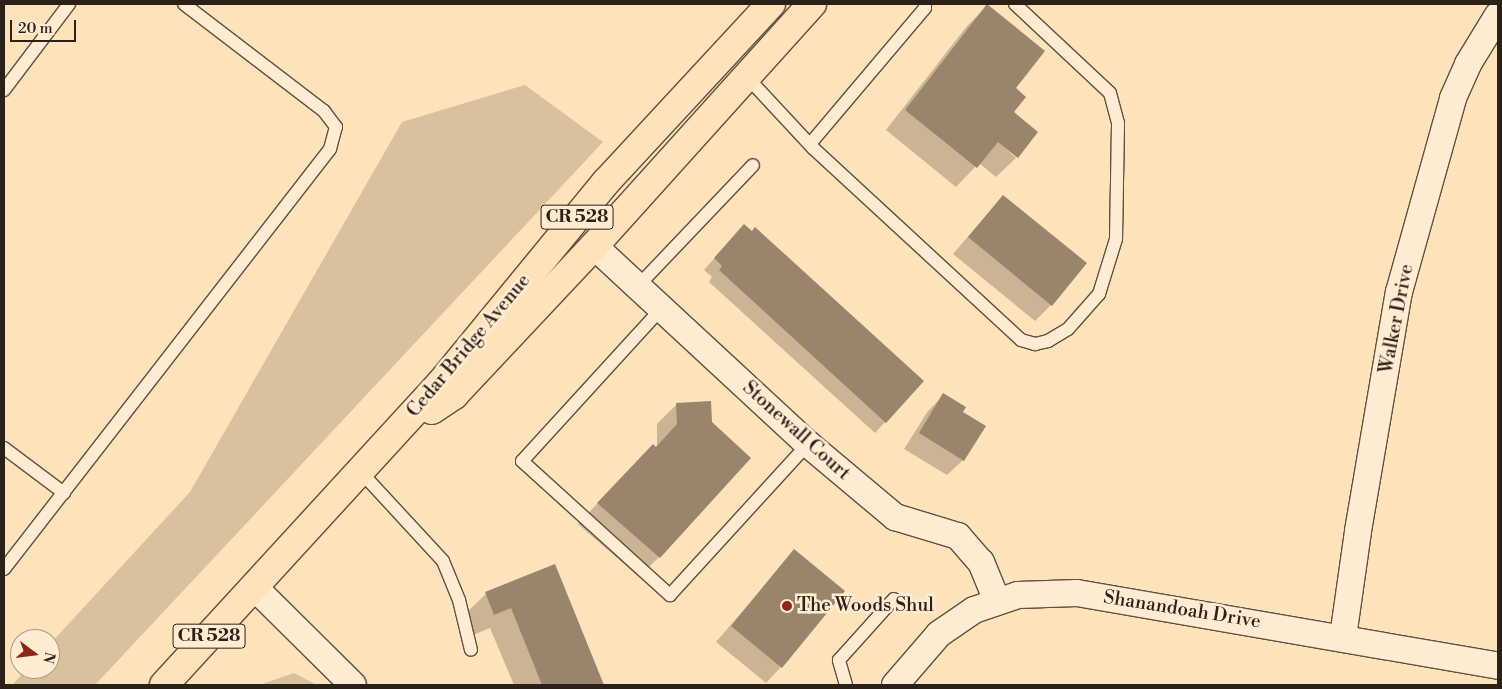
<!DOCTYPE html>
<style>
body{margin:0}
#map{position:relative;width:1502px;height:689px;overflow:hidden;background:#fee2b9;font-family:"Libre Bodoni",serif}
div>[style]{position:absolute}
.green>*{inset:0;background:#dac19e}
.shadow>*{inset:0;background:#0003}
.building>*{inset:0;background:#99856c}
.roads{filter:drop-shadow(1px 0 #605140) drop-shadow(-1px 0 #605140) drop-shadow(0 1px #605140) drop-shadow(0 -1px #605140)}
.service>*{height:12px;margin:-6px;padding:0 6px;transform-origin:6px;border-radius:6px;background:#feecd2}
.minor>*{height:26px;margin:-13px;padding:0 13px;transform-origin:13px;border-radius:13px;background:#feecd2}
.primary>*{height:28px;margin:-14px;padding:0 14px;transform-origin:14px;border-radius:14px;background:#fee2b9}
.dots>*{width:14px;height:14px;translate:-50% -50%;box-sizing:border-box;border:2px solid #feecd2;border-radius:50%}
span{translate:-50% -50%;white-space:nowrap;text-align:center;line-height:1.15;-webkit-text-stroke:5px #feecd2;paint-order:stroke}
.shield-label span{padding:1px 4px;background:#feecd2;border:1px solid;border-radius:4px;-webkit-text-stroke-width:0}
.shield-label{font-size:18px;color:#2b2118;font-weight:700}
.street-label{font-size:19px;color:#2b2118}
.poi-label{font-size:19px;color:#2b2118}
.left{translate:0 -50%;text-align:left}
.frame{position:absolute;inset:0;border:5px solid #2b2118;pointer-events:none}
.north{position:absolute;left:10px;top:629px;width:50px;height:50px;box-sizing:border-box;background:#feecd2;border:1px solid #aa9b88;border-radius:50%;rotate:105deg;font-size:14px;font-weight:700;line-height:20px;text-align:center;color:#2b2118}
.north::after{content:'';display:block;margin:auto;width:18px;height:22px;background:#8f2418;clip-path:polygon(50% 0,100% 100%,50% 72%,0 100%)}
.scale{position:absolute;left:10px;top:20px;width:66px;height:22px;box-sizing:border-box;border:2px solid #2b2118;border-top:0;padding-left:6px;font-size:15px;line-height:18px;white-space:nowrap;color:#2b2118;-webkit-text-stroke:4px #feecd2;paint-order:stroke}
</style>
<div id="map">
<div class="green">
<div style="clip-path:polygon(525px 85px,603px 142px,95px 685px,12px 685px,27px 669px,50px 669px,50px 644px,190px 492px,402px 122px)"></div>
<div style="clip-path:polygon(294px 673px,317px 685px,259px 685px)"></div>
</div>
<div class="shadow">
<div style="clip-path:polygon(987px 6px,1014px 88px,1012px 113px,1036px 132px,1016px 157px,994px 137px,1016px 158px,996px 177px,979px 163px,956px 187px,886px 130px,967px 26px)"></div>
<div style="clip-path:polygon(1003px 196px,1051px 305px,1035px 321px,953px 254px)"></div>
<div style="clip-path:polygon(734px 236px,922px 382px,875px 433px,709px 282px,712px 277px,704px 270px)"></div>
<div style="clip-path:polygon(944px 395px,962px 412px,963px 460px,947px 475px,904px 449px,928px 411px)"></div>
<div style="clip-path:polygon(677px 404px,711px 423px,659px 557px,639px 577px,578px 524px,633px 466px,657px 446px,657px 424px)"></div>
<div style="clip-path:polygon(794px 551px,781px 667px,766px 683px,716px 642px)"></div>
<div style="clip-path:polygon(554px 565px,603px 685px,514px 685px,490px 628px,473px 635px,465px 614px,486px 594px)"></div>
</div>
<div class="building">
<div style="clip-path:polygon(987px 4px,1045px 51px,1016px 88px,1026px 97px,1014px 112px,1038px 132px,1018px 158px,998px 142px,977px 168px,905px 110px)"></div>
<div style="clip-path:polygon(1003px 195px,1087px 263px,1052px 306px,968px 237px)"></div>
<div style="clip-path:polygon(744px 224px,752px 231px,755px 227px,924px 381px,886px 423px,719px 270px,722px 266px,714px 258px)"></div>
<div style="clip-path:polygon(943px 393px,966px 407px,963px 412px,986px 426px,964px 461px,919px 433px)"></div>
<div style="clip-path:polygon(711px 401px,712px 422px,751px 458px,660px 558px,597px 503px,653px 444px,656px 447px,677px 424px,676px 403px)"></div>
<div style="clip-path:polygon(794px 549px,845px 591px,782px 668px,731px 626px)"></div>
<div style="clip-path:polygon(555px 564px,604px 685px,542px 685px,511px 608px,494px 615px,485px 592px)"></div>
</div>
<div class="roads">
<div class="service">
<div style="left:746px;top:76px;width:98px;rotate:47.1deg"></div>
<div style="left:813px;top:148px;width:283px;rotate:42.7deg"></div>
<div style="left:1021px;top:340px;width:15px;rotate:16deg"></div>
<div style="left:1035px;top:344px;width:13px;rotate:-13deg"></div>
<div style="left:1048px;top:341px;width:23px;rotate:-31deg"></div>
<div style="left:1068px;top:329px;width:47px;rotate:-48.5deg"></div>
<div style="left:1099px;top:294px;width:58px;rotate:-72.8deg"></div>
<div style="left:1116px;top:239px;width:116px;rotate:-89deg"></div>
<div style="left:1118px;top:123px;width:31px;rotate:-105deg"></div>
<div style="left:1110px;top:93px;width:130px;rotate:-136.9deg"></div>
<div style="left:4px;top:90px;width:108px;rotate:-52.9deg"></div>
<div style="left:810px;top:144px;width:178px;rotate:-49.8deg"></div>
<div style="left:925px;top:8px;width:4px;rotate:-90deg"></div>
<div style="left:637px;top:287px;width:168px;rotate:-46.4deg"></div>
<div style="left:661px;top:309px;width:206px;rotate:132.4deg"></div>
<div style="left:522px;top:461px;width:200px;rotate:42.2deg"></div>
<div style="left:670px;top:595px;width:205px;rotate:-47.6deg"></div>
<div style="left:4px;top:448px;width:75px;rotate:36.9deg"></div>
<div style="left:360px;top:471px;width:122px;rotate:47.3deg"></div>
<div style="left:443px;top:561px;width:42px;rotate:67.7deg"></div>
<div style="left:459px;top:600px;width:51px;rotate:76.5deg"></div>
<div style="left:4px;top:569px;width:532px;rotate:-52.18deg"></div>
<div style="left:330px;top:149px;width:23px;rotate:-75deg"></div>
<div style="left:336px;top:127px;width:20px;rotate:-127deg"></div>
<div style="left:324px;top:111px;width:176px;rotate:-142.6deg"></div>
<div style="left:846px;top:685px;width:26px;rotate:-106deg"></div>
<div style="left:839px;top:660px;width:82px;rotate:-48deg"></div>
</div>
<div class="minor">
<div style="left:594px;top:246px;width:292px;rotate:42.8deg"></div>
<div style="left:808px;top:444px;width:114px;rotate:40deg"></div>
<div style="left:895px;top:517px;width:66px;rotate:16.8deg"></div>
<div style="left:958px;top:536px;width:35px;rotate:49deg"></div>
<div style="left:981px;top:562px;width:42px;rotate:67.7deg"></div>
<div style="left:254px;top:587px;width:139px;rotate:44.7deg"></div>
<div style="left:1343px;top:637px;width:107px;rotate:-81.9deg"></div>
<div style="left:1358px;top:531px;width:242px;rotate:-80.3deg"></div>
<div style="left:1399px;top:292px;width:201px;rotate:-74.4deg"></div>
<div style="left:1453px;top:98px;width:37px;rotate:-66deg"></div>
<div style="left:1468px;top:64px;width:57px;rotate:-58.5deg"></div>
<div style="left:895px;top:685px;width:67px;rotate:-49.2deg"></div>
<div style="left:939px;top:634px;width:42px;rotate:-34.4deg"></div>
<div style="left:974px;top:610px;width:46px;rotate:-18.8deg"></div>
<div style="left:1018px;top:595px;width:59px;rotate:-1.9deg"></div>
<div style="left:1077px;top:593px;width:427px;rotate:9.8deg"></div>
</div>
<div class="primary">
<div style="left:432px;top:410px;width:27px;rotate:-34deg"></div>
<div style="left:454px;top:395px;width:204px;rotate:-46.8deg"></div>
<div style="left:594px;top:246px;width:326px;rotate:-48deg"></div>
<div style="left:164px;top:685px;width:408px;rotate:-47.5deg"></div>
<div style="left:440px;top:384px;width:261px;rotate:-50.6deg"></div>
<div style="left:606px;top:182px;width:243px;rotate:-47.2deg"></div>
</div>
</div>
<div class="dots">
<div style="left:787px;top:606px;background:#8f2418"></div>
</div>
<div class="shield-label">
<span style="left:577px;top:217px">CR 528</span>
<span style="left:209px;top:636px">CR 528</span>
</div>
<div class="street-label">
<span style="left:1397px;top:319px;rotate:-79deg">Walker Drive</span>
<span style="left:469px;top:346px;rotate:-50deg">Cedar Bridge Avenue</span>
<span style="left:796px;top:431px;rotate:42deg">Stonewall Court</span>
<span style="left:1182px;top:610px;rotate:9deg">Shanandoah Drive</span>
</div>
<div class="poi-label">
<span class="left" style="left:797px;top:606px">The Woods Shul</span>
</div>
<div class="frame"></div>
<div class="north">N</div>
<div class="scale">20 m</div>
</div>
